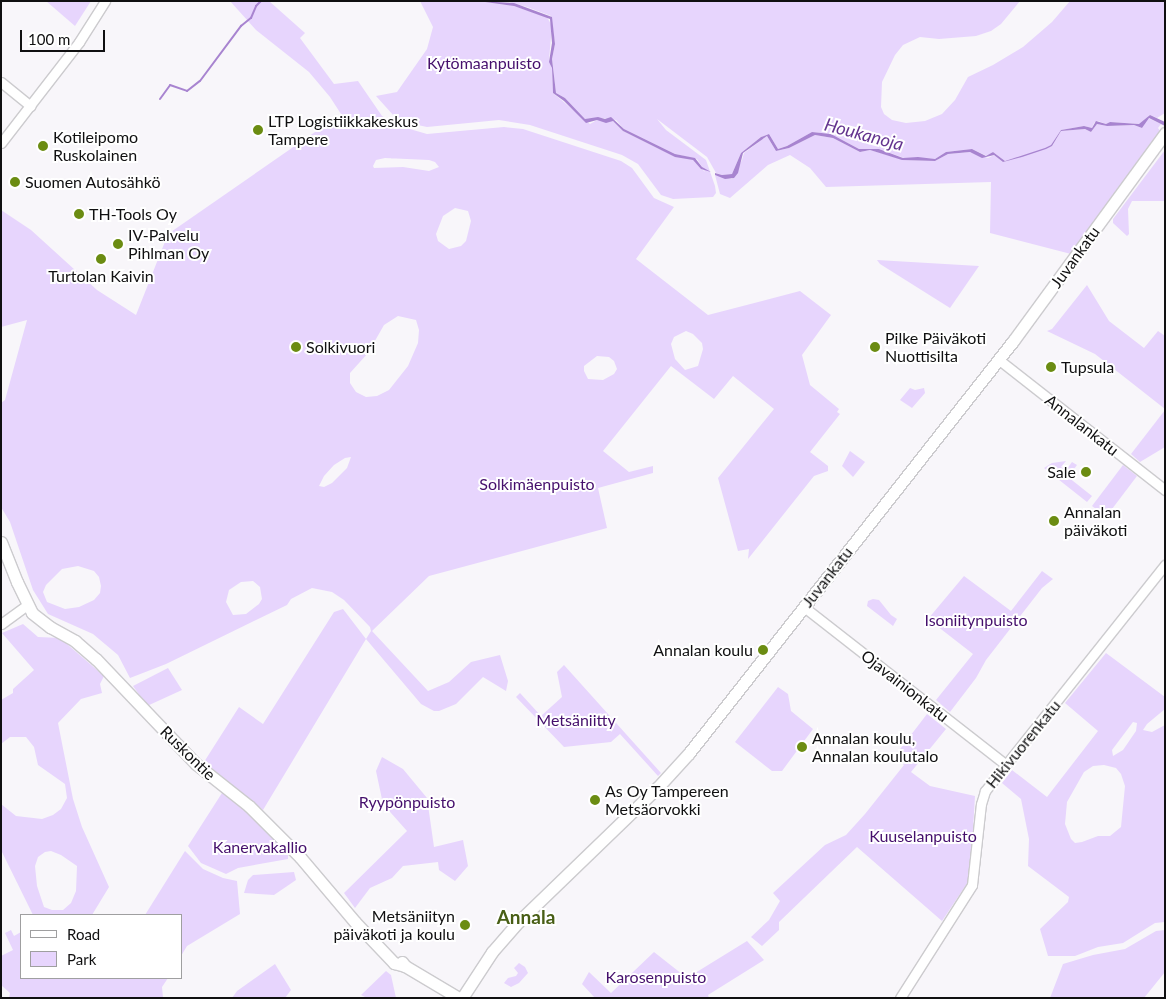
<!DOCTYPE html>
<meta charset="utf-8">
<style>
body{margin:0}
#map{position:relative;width:1166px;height:999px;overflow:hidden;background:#f8f6fa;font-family:Lato,sans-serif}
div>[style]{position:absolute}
.green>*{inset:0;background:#e7d5fd}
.water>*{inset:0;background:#a884d0}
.stream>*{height:2px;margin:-1px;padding:0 1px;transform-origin:1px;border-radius:1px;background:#a884d0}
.roads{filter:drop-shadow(1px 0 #cccbce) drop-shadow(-1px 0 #cccbce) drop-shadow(0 1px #cccbce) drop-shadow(0 -1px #cccbce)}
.minor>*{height:9px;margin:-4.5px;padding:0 4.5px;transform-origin:4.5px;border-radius:4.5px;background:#fff}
.major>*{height:11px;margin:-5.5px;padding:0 5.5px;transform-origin:5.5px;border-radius:5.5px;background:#fff}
.dots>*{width:14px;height:14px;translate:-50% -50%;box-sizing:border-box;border:2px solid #fff;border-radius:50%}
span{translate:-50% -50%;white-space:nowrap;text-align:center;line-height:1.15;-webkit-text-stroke:4px #fff;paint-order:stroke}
.park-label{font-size:16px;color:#450f6c}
.poi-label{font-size:16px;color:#101011}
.left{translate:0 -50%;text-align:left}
.right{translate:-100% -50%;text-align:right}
.street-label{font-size:16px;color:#101011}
.water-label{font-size:18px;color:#64348f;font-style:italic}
.quarter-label{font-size:19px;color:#485e15;font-weight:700}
.frame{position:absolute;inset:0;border:2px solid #101011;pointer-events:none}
.legend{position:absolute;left:20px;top:914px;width:162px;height:65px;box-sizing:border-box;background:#fff;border:1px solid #9f9fa0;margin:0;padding:6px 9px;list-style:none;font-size:15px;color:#101011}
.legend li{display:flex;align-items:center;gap:10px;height:25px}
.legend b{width:25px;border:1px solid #9f9fa0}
.scale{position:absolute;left:20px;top:30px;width:85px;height:22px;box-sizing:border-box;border:2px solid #101011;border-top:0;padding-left:6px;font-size:15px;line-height:18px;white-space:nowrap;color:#101011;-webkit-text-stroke:4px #fff;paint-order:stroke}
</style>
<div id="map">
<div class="green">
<div style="clip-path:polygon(46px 1px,91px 1px,75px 26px)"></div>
<div style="clip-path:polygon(evenodd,230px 1px,269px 1px,305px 33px,300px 38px,334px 84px,358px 81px,382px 116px,396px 125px,427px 134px,504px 127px,523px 129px,621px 161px,632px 168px,654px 198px,674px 207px,636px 259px,708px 315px,800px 291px,831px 315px,802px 355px,810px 385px,839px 409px,837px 412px,840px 414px,810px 452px,828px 466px,828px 471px,814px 476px,748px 559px,749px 549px,738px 551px,718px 478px,774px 409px,733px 376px,714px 399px,671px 366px,603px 451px,629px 472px,653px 466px,653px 473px,598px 488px,607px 528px,429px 576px,372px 631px,428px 691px,449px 682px,471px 662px,500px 655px,508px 681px,506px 691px,483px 677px,456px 704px,439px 711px,434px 711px,421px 704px,366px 639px,263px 810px,204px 762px,239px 707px,263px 724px,334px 612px,343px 609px,366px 639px,371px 631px,370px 627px,344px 600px,332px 592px,312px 588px,291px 599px,287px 605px,166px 664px,130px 678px,118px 655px,93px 634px,48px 614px,33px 590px,10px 522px,1px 507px,1px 403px,5px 400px,27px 320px,1px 327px,1px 210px,31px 230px,97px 290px,136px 315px,168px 234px,341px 114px,330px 97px,309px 72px,256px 30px,230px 1px,385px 158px,429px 160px,435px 162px,439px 167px,429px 171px,403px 167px,374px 168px,373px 166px,376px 160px,385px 158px,230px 1px,455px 208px,468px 211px,471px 221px,466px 241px,461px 246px,449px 249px,438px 241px,436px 234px,443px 216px,455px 208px,230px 1px,398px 316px,416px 320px,419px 330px,418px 343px,408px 366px,389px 390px,377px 396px,366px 397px,356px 392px,350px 383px,350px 373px,368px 353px,384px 325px,398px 316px,230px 1px,686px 331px,693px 334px,702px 343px,703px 349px,698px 366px,685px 370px,675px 359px,671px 344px,674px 337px,686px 331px,230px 1px,597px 356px,609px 357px,614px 361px,617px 369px,614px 374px,603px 380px,588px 379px,584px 371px,584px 366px,597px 356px,230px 1px,351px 457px,347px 468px,332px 483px,324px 487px,319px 486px,324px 476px,334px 465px,345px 458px,351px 457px,230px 1px,78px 566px,94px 571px,99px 577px,101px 586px,100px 593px,94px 600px,79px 607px,65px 609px,47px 602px,43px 592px,46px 585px,62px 569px,78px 566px,230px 1px,253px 581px,260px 587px,262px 599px,259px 604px,246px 614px,233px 615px,226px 602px,229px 590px,241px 582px,253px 581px)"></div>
<div style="clip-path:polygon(420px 1px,478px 1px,514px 6px,547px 17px,552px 26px,549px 60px,552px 68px,553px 93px,590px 124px,597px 120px,613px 121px,623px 131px,659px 149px,693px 160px,705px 172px,697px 159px,675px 154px,624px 129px,616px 120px,601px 118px,585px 119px,565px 98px,556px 93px,552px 59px,555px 44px,551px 16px,527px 7px,504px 1px,1020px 1px,1001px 24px,991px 31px,976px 36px,939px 39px,920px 37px,903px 45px,895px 55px,882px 82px,881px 107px,884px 114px,892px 120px,906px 123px,925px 121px,942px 114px,955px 100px,968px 77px,993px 65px,1023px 47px,1052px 22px,1070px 1px,1165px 1px,1165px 113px,1157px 118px,1150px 115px,1140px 124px,1110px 122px,1106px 124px,1098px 121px,1094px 123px,1092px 128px,1084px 126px,1061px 130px,1051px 145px,1046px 148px,1052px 146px,1061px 131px,1085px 129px,1091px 132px,1097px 124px,1107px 126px,1134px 125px,1142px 128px,1148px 118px,1161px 124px,1158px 128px,1161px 132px,1071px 254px,990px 233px,991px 182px,826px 187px,810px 168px,790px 155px,768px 165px,730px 198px,720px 194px,715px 175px,732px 179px,742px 160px,744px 153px,767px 136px,776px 151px,789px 148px,815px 135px,833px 138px,860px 152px,870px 150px,904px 160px,935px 161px,948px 154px,970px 152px,988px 158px,994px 155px,1003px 162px,1040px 150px,1005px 161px,993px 152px,987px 156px,972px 149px,946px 152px,935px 159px,904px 158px,879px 149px,859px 149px,831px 134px,812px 132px,787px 146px,778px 149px,769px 134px,761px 137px,741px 153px,732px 174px,722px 175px,716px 173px,707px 157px,657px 119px,666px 130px,706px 160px,715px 186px,716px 193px,713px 197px,673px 199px,661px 195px,638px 164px,622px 155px,530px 125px,499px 120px,427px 127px,413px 124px,394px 116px,376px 96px,397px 92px,427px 49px,433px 27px)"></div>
<div style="clip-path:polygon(1165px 150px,1165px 201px,1132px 201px,1128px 209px,1129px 234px,1127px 236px,1113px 223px,1113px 219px)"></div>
<div style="clip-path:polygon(877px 260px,979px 266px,950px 308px,880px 264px)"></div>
<div style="clip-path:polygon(1087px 285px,1109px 321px,1144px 348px,1158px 331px,1165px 336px,1165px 409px,1095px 354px,1047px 331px,1052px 329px)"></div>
<div style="clip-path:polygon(910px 388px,915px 390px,924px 388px,925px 393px,912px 408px,900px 400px)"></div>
<div style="clip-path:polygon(1165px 410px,1165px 447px,1140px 462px,1131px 454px)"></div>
<div style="clip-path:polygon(850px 451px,865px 462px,853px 477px,842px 466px)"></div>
<div style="clip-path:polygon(1066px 461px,1061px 467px,1066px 470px,1072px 462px,1077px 465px,1068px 477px,1092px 496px,1087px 502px,1044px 468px,1052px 463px)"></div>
<div style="clip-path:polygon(1123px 465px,1137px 476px,1106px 517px,1092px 506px)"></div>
<div style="clip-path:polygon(1042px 571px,1053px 579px,1042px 588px,986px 660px,976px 678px,950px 712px,936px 700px,973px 654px,928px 619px,964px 576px,1011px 611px)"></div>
<div style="clip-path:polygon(873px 599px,879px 600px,891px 615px,897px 619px,893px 626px,867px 606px,868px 601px)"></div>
<div style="clip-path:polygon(evenodd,23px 624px,38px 637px,60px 638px,104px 676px,100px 684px,102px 693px,81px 699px,58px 723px,73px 799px,82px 827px,109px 887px,92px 915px,33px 915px,1px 850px,1px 804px,16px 816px,42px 819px,53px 815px,61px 809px,67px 798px,65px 784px,38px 765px,34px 747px,26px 737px,10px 737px,1px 744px,1px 700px,13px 693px,13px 689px,34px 670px,2px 633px,23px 624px,51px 851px,61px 855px,77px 866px,76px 891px,71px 903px,63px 910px,52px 910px,44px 907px,37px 886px,35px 866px,38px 857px,45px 852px,51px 851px)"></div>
<div style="clip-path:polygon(evenodd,1106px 653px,1165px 697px,1165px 709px,1147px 724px,1143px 730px,1152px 732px,1165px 725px,1165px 922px,1155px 923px,1123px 943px,1098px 947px,1075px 956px,1048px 956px,1040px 929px,1068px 902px,1069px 897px,1028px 866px,1029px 839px,1021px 799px,1002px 783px,1012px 770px,1047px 797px,1098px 731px,1065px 703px,1106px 653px,1133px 722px,1137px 723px,1136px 731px,1123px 750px,1113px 756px,1112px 750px,1133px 722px,1106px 653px,1104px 765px,1116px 768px,1121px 774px,1125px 786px,1121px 827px,1110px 836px,1098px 836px,1082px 842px,1075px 843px,1071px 839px,1065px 824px,1067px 802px,1084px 772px,1093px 766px,1104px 765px)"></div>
<div style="clip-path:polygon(564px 665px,661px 773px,658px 776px,620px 734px,611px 742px,564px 747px,516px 697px,520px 693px,541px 716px,562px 697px,557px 672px)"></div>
<div style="clip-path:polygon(168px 668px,182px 690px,147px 706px,133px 686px)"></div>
<div style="clip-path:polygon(778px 687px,788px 694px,791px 711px,813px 729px,782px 771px,772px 771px,735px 742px)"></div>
<div style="clip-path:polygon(927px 714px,946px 729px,911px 772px,930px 786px,975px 796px,970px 879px,942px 921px,857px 847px,779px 922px,779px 930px,762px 946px,751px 937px,769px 920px,780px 901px,773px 893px,825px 845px,846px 835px,865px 814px,904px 765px,894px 757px)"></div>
<div style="clip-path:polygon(382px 757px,403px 769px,427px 798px,434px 847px,463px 840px,468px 866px,455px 881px,439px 870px,438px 862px,403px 866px,392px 878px,370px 888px,355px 908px,344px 893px,407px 831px,383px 804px,376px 771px)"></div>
<div style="clip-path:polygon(222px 793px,257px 819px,288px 851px,288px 859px,238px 868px,226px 874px,201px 863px,188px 846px)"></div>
<div style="clip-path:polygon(185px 851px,203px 869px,223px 878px,237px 881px,240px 914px,187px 946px,181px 956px,181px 915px,145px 915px)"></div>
<div style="clip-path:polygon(294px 872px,296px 880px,274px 895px,244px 893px,248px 880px,253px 875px)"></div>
<div style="clip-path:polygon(11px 930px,14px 936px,21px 932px,21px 978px,168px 978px,162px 987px,163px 998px,9px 998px,10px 993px,1px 985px,1px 956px,13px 950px,5px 933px)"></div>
<div style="clip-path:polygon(1165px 930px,1165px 972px,1144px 998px,1050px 998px,1063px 964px,1093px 955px,1125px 949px,1156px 931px)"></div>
<div style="clip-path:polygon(747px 941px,764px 960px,708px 995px,709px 998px,595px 998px,582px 984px,589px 972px,611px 993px,654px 952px,687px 978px)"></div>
<div style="clip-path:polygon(519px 963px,525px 967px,528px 973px,519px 983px,511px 987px,504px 983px,508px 978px,516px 976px,518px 973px,514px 968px)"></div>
<div style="clip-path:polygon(275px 964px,291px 990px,285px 998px,232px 998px,237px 991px)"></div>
<div style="clip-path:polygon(386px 971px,391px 975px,396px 998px,367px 998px,361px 995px)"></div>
</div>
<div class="water">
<div style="clip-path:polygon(478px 1px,514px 3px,552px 17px,555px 44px,552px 59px,556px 93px,565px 98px,585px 119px,598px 117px,605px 119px,611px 117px,624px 129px,675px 154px,695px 158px,702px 167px,711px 172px,701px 169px,693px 160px,675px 157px,623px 131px,613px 121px,606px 123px,597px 120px,586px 123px,564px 101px,553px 93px,552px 68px,549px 62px,552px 43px,550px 19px,514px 6px)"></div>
<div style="clip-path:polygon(1150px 115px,1165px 122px,1165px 126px,1149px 118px,1142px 128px,1134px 125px,1107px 126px,1097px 124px,1091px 132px,1085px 129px,1061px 131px,1052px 146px,1046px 149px,1022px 157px,1003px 162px,994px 155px,982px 158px,970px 152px,948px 154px,935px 161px,902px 160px,870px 150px,860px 152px,833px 138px,815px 135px,789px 148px,776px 151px,767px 136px,743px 153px,738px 173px,734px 178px,725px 179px,715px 175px,715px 173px,722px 175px,732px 174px,741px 153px,761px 137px,769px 134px,778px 149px,787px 146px,812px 132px,831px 134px,859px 149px,879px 149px,903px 158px,918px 157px,935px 159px,946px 152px,972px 149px,986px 156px,993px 152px,1005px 161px,1045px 148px,1051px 145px,1061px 130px,1084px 126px,1092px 128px,1096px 121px,1106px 124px,1110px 122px,1139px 124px)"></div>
</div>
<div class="stream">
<div style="left:160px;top:99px;width:17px;rotate:-54deg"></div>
<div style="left:170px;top:85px;width:18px;rotate:19deg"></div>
<div style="left:187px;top:91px;width:16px;rotate:-38deg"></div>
<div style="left:200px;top:81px;width:69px;rotate:-53.3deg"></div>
<div style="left:241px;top:26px;width:13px;rotate:-39deg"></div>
<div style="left:251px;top:18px;width:13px;rotate:-67deg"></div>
<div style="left:256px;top:6px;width:7px;rotate:-45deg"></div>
</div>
<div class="roads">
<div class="minor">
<div style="left:1px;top:82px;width:38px;rotate:39deg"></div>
<div style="left:1px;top:143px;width:128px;rotate:-52.3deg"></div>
<div style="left:79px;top:42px;width:49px;rotate:-57.6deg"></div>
<div style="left:998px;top:359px;width:212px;rotate:38.1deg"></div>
<div style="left:804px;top:607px;width:256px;rotate:38deg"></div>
<div style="left:1px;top:624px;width:32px;rotate:-36deg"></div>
<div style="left:900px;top:998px;width:134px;rotate:-57.5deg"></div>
<div style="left:972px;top:885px;width:81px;rotate:-83.7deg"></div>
<div style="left:981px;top:804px;width:14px;rotate:-73deg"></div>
<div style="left:985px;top:791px;width:289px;rotate:-51.5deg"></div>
</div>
<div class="major">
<div style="left:1px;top:542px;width:43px;rotate:68.2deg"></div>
<div style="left:17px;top:582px;width:34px;rotate:64deg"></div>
<div style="left:32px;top:613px;width:23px;rotate:38deg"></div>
<div style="left:50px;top:627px;width:29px;rotate:29deg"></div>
<div style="left:75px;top:641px;width:28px;rotate:41deg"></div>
<div style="left:96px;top:659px;width:145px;rotate:46.4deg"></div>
<div style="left:196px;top:764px;width:68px;rotate:38.4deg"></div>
<div style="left:249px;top:806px;width:72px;rotate:45deg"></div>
<div style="left:300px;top:857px;width:85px;rotate:49.8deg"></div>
<div style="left:355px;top:922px;width:57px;rotate:46.4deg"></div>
<div style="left:394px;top:963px;width:11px;rotate:15deg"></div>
<div style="left:402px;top:962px;width:5px;rotate:53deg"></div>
<div style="left:405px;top:966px;width:63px;rotate:30.7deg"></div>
<div style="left:462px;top:998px;width:55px;rotate:-56.9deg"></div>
<div style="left:492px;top:952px;width:40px;rotate:-49deg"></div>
<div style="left:518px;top:922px;width:194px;rotate:-44deg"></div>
<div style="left:658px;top:787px;width:46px;rotate:-47.6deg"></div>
<div style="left:689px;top:753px;width:524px;rotate:-51.82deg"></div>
<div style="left:1013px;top:341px;width:258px;rotate:-53.8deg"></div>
</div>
</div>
<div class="dots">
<div style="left:258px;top:130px;background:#6b8c12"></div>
<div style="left:43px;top:146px;background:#6b8c12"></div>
<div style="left:15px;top:182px;background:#6b8c12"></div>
<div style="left:79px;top:214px;background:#6b8c12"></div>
<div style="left:118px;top:244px;background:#6b8c12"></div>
<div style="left:101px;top:259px;background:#6b8c12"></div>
<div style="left:296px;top:347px;background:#6b8c12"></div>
<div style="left:875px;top:347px;background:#6b8c12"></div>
<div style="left:1051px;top:367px;background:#6b8c12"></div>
<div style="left:1086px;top:472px;background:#6b8c12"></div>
<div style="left:1054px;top:521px;background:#6b8c12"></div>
<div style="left:763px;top:650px;background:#6b8c12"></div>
<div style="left:802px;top:747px;background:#6b8c12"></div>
<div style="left:595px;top:800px;background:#6b8c12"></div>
<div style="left:465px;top:925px;background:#6b8c12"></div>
</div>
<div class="park-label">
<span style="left:484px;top:63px">Kytömaanpuisto</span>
<span style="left:537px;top:484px">Solkimäenpuisto</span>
<span style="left:976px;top:620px">Isoniitynpuisto</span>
<span style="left:576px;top:720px">Metsäniitty</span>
<span style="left:407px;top:802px">Ryypönpuisto</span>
<span style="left:923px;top:836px">Kuuselanpuisto</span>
<span style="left:260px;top:847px">Kanervakallio</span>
<span style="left:656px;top:977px">Karosenpuisto</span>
</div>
<div class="poi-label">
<span class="left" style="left:268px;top:130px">LTP Logistiikkakeskus<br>Tampere</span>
<span class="left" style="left:53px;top:146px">Kotileipomo<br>Ruskolainen</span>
<span class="left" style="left:25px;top:182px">Suomen Autosähkö</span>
<span class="left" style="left:89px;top:214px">TH-Tools Oy</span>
<span class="left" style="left:128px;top:244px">IV-Palvelu<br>Pihlman Oy</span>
<span style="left:101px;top:276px">Turtolan Kaivin</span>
<span class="left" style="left:885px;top:347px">Pilke Päiväkoti<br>Nuottisilta</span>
<span class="left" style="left:306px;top:347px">Solkivuori</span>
<span class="left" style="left:1061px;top:367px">Tupsula</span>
<span class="right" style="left:1076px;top:472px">Sale</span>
<span class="left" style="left:1064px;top:521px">Annalan<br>päiväkoti</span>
<span class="right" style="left:753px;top:650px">Annalan koulu</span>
<span class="left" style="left:812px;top:747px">Annalan koulu,<br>Annalan koulutalo</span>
<span class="left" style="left:605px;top:800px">As Oy Tampereen<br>Metsäorvokki</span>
<span class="right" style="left:455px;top:925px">Metsäniityn<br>päiväkoti ja koulu</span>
</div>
<div class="street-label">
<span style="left:1075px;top:257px;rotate:-54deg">Juvankatu</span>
<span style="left:1082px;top:425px;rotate:38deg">Annalankatu</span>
<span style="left:827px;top:577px;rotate:-52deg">Juvankatu</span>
<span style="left:905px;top:686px;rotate:38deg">Ojavainionkatu</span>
<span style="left:1023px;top:744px;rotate:-51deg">Hikivuorenkatu</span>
<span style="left:188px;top:753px;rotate:44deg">Ruskontie</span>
</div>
<div class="water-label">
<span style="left:864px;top:134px;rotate:15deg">Houkanoja</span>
</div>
<div class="quarter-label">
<span style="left:526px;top:917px">Annala</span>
</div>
<div class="frame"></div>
<ul class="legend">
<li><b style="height:6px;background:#fff"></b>Road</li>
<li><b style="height:14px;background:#e7d5fd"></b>Park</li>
</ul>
<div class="scale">100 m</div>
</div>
